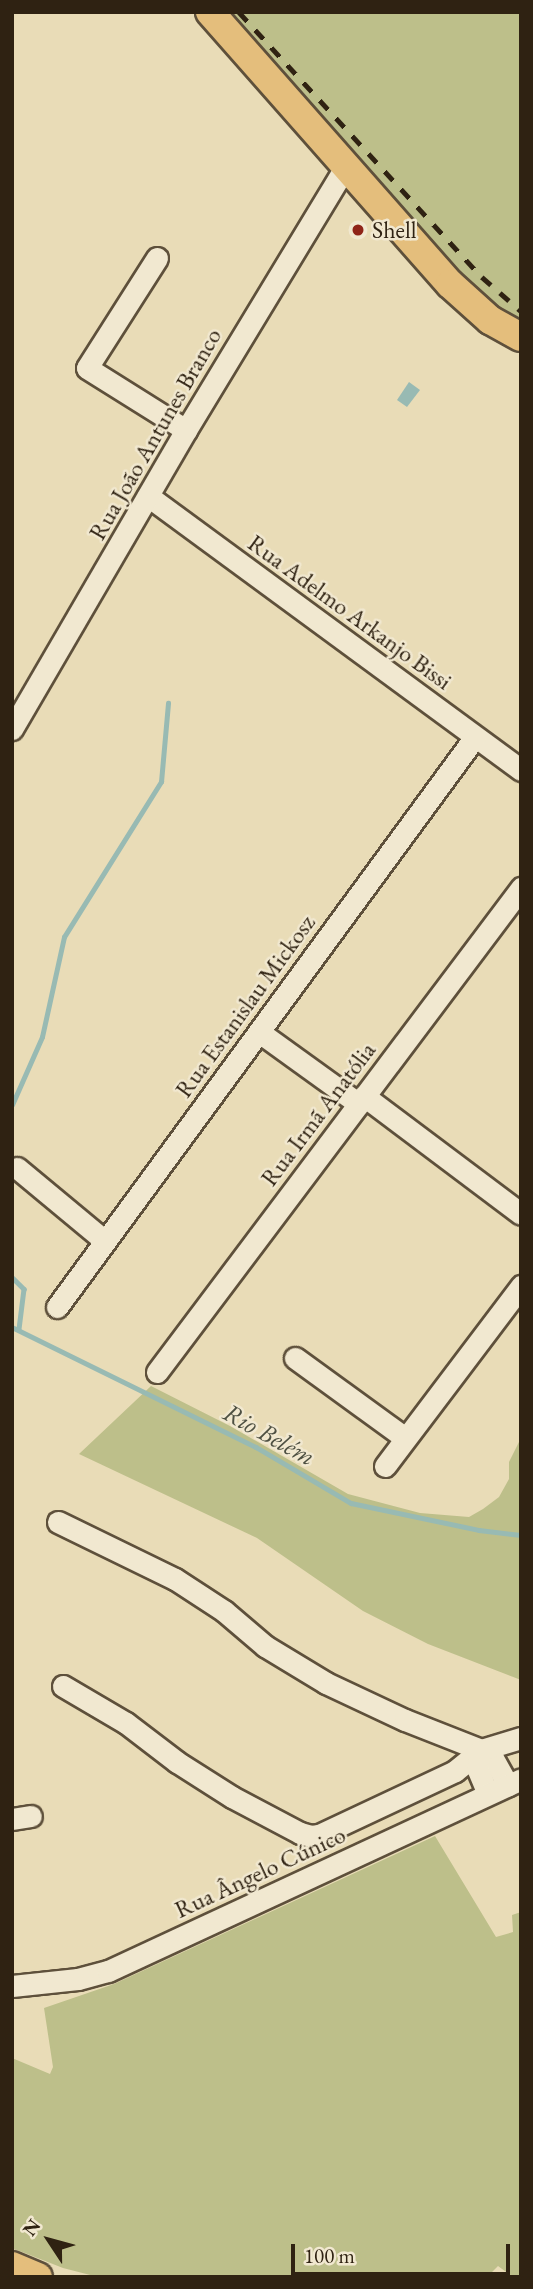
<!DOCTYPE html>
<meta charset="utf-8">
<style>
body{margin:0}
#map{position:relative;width:533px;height:2289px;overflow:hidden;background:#e9dcb7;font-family:"EB Garamond",serif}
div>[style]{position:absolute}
.green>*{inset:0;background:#bdbf8a}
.water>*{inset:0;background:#98bab3}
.stream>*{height:4.5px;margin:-2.25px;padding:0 2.25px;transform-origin:2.25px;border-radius:2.25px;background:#98bab3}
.roads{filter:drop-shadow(2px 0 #5e503b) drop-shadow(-2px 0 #5e503b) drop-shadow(0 2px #5e503b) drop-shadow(0 -2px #5e503b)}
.minor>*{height:21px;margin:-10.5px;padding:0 10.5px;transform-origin:10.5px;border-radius:10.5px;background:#f1e8d0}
.major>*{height:28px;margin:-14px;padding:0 14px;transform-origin:14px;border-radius:14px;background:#e4be7c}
.rail>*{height:4.5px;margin-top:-2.25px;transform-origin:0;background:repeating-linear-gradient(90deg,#2f2212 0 12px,transparent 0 24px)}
.dots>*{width:19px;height:19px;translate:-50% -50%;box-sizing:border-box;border:4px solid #f1e8d0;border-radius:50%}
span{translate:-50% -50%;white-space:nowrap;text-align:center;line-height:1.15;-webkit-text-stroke:5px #f1e8d0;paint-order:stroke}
.poi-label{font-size:24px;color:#2f2212}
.left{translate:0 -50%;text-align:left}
.street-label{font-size:24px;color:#2f2212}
.water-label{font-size:26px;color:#4e5042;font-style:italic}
.frame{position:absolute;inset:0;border:14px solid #2f2212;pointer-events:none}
.north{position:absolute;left:14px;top:2205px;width:70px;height:70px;-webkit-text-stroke:5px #f1e8d0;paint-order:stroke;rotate:306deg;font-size:19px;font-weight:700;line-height:28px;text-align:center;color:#2f2212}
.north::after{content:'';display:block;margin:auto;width:24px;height:32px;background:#2f2212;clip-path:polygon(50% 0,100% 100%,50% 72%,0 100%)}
.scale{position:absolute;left:291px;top:2244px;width:219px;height:32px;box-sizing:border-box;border:4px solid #2f2212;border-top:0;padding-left:9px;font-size:21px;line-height:24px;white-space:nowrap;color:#2f2212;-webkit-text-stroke:5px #f1e8d0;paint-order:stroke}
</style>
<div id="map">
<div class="green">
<div style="clip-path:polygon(227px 12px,521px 12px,521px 322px,498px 309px,420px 231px)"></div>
<div style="clip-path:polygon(151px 1386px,230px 1426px,348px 1494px,420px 1513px,469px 1517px,483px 1509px,499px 1497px,509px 1479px,509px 1462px,521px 1438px,521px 1680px,428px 1644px,363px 1611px,257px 1538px,79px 1454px)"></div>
<div style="clip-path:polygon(435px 1836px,496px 1937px,513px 1932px,512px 1915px,521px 1912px,521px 2277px,513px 2277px,498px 2266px,487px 2277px,98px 2277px,63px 2268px,12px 2248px,12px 2058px,50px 2074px,53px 2067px,44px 2008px,114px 1984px)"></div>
</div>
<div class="water">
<div style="clip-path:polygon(409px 382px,420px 390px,407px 407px,397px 400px)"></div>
</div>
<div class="stream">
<div style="left:12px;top:1105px;width:74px;rotate:-66.2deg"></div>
<div style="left:42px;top:1037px;width:102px;rotate:-77.6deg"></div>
<div style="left:64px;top:937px;width:183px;rotate:-58deg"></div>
<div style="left:161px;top:782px;width:79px;rotate:-84.9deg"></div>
<div style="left:12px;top:1277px;width:17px;rotate:45deg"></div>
<div style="left:24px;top:1289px;width:40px;rotate:97.1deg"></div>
<div style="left:12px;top:1327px;width:272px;rotate:26.2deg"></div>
<div style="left:256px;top:1447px;width:110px;rotate:30.5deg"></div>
<div style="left:351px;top:1503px;width:131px;rotate:11.9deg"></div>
<div style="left:479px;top:1530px;width:42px;rotate:6.8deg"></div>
</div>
<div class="roads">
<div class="minor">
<div style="left:157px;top:258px;width:130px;rotate:122.5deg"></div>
<div style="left:87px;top:368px;width:117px;rotate:32.1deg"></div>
<div style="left:148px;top:496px;width:463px;rotate:36.3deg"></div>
<div style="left:12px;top:729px;width:346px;rotate:-59.8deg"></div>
<div style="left:186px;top:430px;width:309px;rotate:-58.8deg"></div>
<div style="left:259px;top:1032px;width:123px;rotate:35.8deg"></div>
<div style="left:364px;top:1096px;width:196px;rotate:36.9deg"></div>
<div style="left:17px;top:1168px;width:114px;rotate:39.7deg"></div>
<div style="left:57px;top:1307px;width:707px;rotate:-53.75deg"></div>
<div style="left:295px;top:1358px;width:136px;rotate:36deg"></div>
<div style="left:157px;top:1372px;width:606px;rotate:-53.05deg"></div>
<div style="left:385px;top:1466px;width:226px;rotate:-52.9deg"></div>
<div style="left:58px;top:1522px;width:130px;rotate:26deg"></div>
<div style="left:175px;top:1579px;width:59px;rotate:33.1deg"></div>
<div style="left:224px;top:1611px;width:54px;rotate:40.5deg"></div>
<div style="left:265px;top:1646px;width:71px;rotate:31.2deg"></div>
<div style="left:326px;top:1683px;width:87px;rotate:25.1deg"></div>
<div style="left:405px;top:1720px;width:82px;rotate:21.5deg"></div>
<div style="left:481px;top:1750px;width:16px;rotate:38deg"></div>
<div style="left:494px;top:1760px;width:29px;rotate:61deg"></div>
<div style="left:63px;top:1686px;width:73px;rotate:30.4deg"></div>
<div style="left:126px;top:1723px;width:64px;rotate:37.4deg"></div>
<div style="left:177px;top:1762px;width:65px;rotate:32.5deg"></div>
<div style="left:232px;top:1797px;width:77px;rotate:27.9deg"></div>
<div style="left:300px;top:1833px;width:11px;rotate:15deg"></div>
<div style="left:311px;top:1836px;width:8px;rotate:-7deg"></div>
<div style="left:319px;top:1835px;width:150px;rotate:-25.2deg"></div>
<div style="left:455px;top:1771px;width:33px;rotate:-39deg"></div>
<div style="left:481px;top:1750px;width:42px;rotate:-16.7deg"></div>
<div style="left:481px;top:1750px;width:18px;rotate:103deg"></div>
<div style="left:477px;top:1768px;width:28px;rotate:67deg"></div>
<div style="left:12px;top:1819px;width:19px;rotate:-9deg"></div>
<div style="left:12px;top:1986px;width:66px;rotate:-6.1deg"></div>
<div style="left:78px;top:1979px;width:31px;rotate:-15deg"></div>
<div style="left:108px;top:1971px;width:455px;rotate:-24.9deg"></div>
</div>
<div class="major">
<div style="left:210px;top:12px;width:363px;rotate:48.6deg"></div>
<div style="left:450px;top:284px;width:54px;rotate:42deg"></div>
<div style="left:490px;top:320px;width:35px;rotate:29deg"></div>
<div style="left:12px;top:2266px;width:28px;rotate:23deg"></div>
</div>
</div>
<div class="rail">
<div style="left:239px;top:12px;width:360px;rotate:47.5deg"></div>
<div style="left:482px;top:277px;width:52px;rotate:41.1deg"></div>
</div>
<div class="dots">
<div style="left:358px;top:230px;background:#8f2418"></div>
</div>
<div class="poi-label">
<span class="left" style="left:372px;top:230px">Shell</span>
</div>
<div class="street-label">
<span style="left:155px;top:434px;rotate:-60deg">Rua João Antunes Branco</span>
<span style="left:350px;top:612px;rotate:36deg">Rua Adelmo Arkanjo Bissi</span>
<span style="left:245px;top:1006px;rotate:-54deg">Rua Estanislau Mickosz</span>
<span style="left:318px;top:1114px;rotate:-53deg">Rua Irmã Anatólia</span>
<span style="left:260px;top:1872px;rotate:-25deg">Rua Ângelo Cúnico</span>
</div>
<div class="water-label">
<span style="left:269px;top:1435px;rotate:29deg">Rio Belém</span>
</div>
<div class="frame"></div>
<div class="north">N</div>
<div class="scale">100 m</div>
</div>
